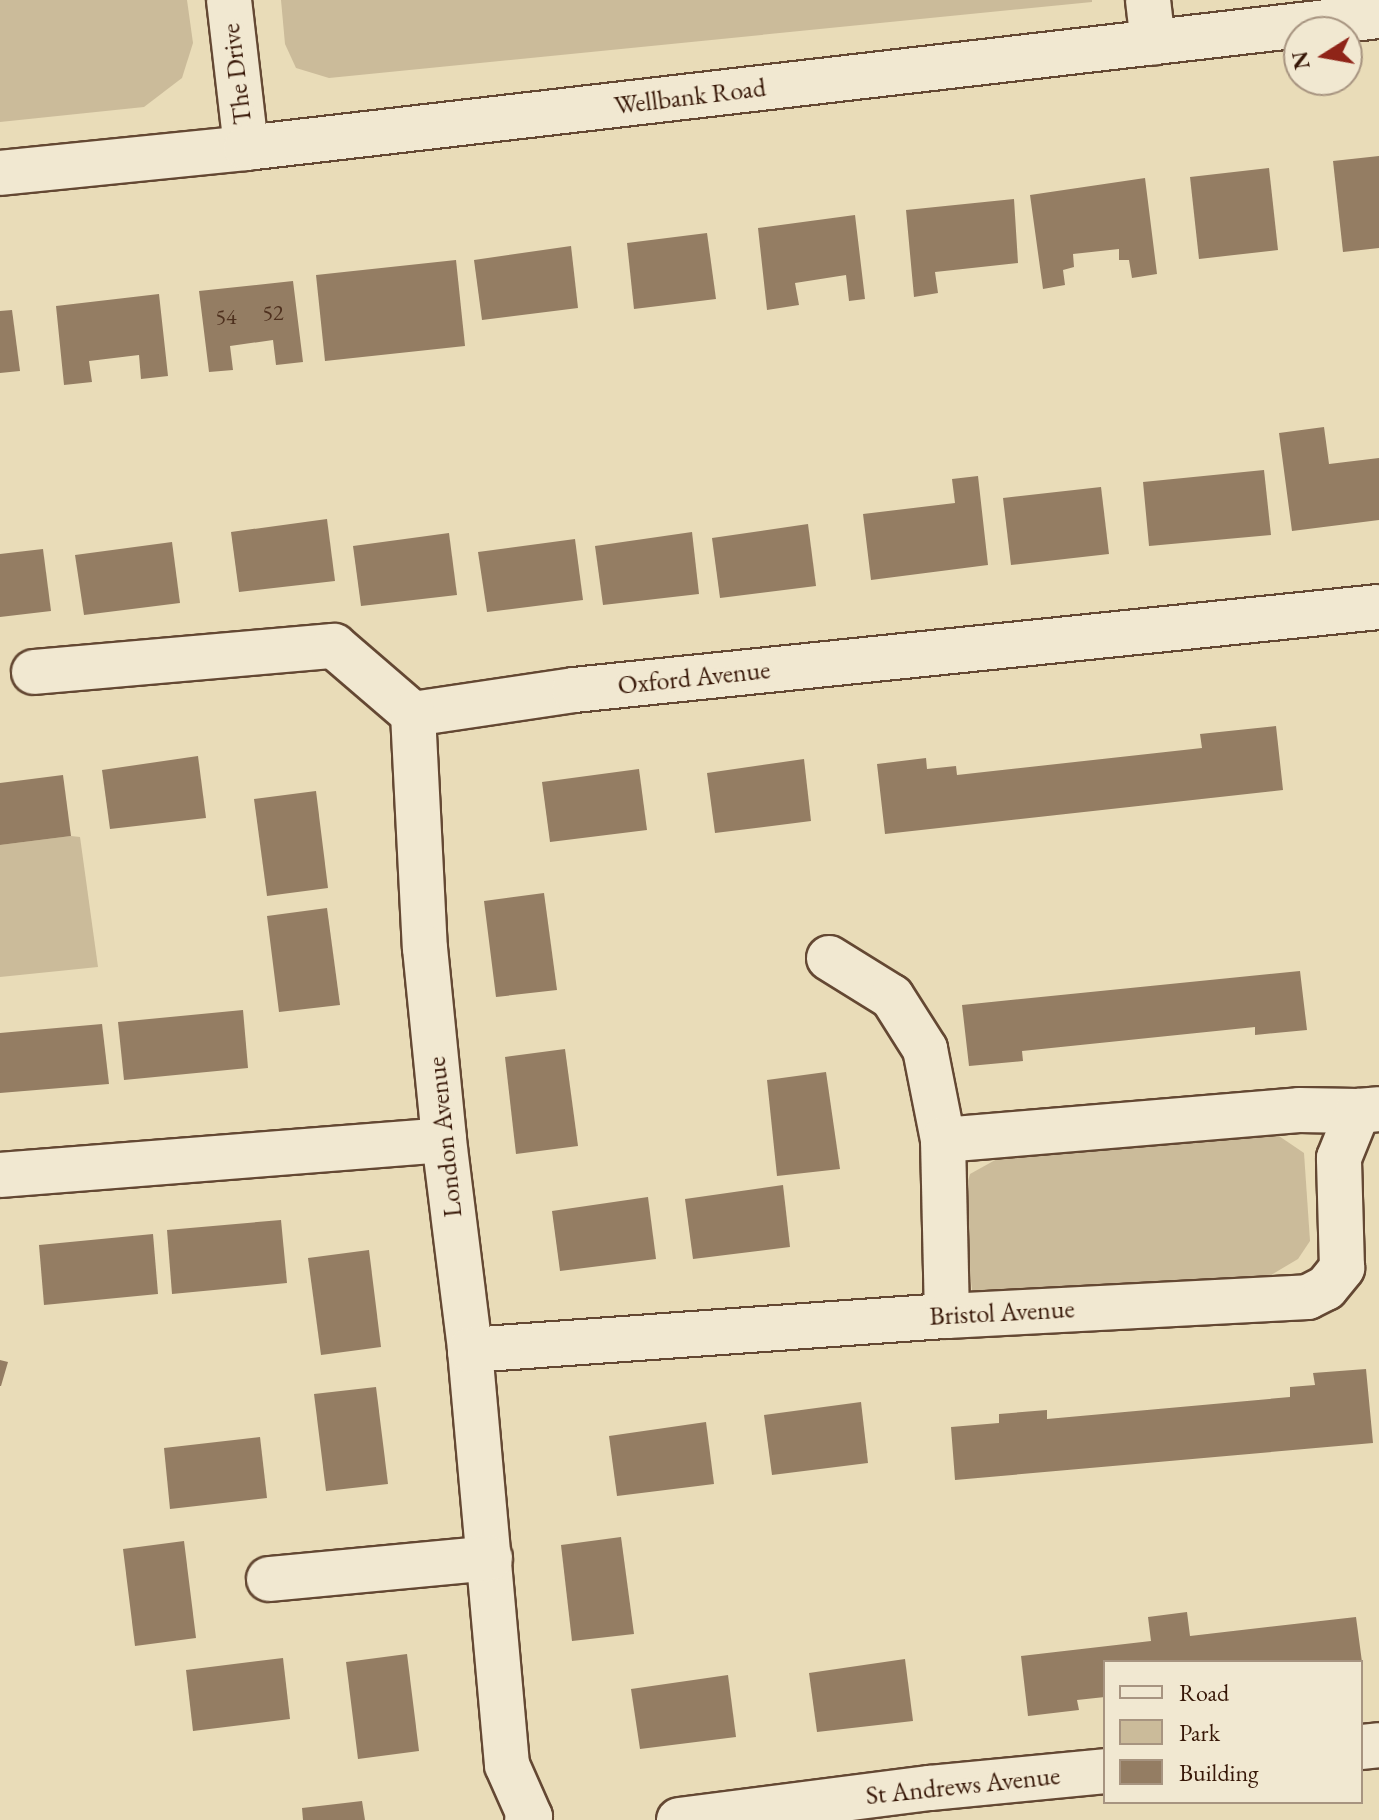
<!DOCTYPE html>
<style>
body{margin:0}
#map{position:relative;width:1379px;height:1820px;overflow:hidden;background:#e9dcb8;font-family:"EB Garamond",serif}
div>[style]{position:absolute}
.green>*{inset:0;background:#cbbb9a}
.building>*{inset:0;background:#947d63}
.roads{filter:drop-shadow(2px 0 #644833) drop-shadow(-2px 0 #644833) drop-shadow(0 2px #644833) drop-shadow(0 -2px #644833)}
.minor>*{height:44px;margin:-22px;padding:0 22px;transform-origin:22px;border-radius:22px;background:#f1e8d1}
.tertiary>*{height:44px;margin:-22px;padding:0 22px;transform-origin:22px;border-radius:22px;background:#f1e8d1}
span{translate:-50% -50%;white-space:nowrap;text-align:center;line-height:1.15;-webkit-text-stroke:7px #f1e8d1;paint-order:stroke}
.number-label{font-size:22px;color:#4e301e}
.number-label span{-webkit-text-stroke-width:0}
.street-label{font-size:26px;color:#371707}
.legend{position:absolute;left:1103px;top:1660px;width:260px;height:144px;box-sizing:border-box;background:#f1e8d1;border:2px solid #a79480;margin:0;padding:10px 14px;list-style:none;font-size:24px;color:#371707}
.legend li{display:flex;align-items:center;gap:16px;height:40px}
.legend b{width:40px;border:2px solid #a79480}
.north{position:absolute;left:1283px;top:16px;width:80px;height:80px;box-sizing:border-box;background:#f1e8d1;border:2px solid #a79480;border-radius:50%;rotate:259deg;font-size:22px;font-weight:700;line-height:32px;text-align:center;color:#371707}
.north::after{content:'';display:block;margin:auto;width:28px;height:36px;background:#8f2418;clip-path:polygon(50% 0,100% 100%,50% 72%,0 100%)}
</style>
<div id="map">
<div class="green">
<div style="clip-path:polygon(0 0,187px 0,193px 43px,182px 78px,144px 107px,0 122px)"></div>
<div style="clip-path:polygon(281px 0,1092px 0,1092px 2px,329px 78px,296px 68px,285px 44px)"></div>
<div style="clip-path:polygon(71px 836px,80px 837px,98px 967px,0 977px,0 845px)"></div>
<div style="clip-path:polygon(1276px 1134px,1304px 1153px,1310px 1241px,1298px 1259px,1266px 1278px,989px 1305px,972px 1290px,962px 1201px,970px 1174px,997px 1159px)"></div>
</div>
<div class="building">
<div style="clip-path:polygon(1379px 156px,1379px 248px,1343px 252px,1333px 161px)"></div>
<div style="clip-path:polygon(1269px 168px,1278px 250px,1199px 259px,1190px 177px)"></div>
<div style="clip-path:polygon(1145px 178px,1157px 274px,1132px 278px,1129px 260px,1119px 260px,1119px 249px,1073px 254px,1074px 267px,1063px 270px,1065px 285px,1043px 289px,1030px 195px)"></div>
<div style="clip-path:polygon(1014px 199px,1018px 263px,935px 272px,938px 293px,914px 297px,906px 210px)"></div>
<div style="clip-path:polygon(855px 215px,865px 299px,849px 301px,846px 275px,795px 283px,799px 305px,767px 310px,758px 228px)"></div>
<div style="clip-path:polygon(707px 233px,716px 299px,634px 309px,627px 243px)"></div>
<div style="clip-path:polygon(571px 246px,578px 308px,482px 320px,474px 260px)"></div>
<div style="clip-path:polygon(456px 260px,465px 346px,325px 361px,316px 275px)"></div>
<div style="clip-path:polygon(293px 281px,303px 362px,276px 365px,273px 340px,230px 346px,233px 370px,209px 372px,199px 291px)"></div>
<div style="clip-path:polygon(159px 294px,168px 376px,141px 379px,139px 355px,89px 361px,92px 382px,64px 385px,56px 306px)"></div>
<div style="clip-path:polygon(12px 310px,20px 371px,0 373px,0 311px)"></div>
<div style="clip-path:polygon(1324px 427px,1329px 464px,1379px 458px,1379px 520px,1292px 531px,1279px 433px)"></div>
<div style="clip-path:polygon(1264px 470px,1271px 535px,1149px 546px,1143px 482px)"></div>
<div style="clip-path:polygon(978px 476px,988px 565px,871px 580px,863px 514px,955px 503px,952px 479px)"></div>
<div style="clip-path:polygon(1101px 487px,1109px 554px,1011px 565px,1003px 498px)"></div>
<div style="clip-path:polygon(327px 519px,335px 581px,239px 592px,231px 532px)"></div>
<div style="clip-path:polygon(808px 524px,816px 586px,720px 598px,712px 538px)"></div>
<div style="clip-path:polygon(692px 532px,699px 594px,603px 605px,595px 546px)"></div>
<div style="clip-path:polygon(449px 533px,457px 595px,361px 606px,353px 546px)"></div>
<div style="clip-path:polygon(575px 539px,583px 600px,487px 612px,478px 552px)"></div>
<div style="clip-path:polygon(172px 542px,180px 603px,84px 615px,75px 555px)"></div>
<div style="clip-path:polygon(43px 549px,51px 611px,0 617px,0 554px)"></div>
<div style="clip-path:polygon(1276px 726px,1283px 790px,885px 834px,877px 764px,926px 758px,927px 769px,956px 766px,957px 775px,1202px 748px,1200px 734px)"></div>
<div style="clip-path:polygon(198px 756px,206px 818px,110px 829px,102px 770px)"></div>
<div style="clip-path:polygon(804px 759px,811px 821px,715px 833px,707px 773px)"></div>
<div style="clip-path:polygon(639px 769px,647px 830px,550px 842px,542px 782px)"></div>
<div style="clip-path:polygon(63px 775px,71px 836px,0 845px,0 783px)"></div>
<div style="clip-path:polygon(316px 791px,328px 888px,267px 896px,254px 799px)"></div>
<div style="clip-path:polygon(544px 893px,557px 990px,496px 997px,484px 901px)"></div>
<div style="clip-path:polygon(327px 908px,340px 1005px,279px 1012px,267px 916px)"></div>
<div style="clip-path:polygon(1300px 971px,1307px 1030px,1255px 1035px,1255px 1027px,1022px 1051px,1023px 1061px,969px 1066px,962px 1005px)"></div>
<div style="clip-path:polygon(243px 1010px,248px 1068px,124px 1080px,118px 1022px)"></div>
<div style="clip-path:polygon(102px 1024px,109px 1084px,0 1093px,0 1033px)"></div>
<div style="clip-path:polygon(565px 1049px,578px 1146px,516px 1154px,505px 1057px)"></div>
<div style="clip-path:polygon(826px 1072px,840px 1169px,777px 1176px,767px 1080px)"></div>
<div style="clip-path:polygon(783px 1185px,790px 1247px,693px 1259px,685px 1199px)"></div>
<div style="clip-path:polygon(648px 1197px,656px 1259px,560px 1271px,552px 1211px)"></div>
<div style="clip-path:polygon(281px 1220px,287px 1283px,172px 1294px,167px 1230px)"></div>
<div style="clip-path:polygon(153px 1234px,158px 1294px,44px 1305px,39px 1245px)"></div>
<div style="clip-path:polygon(369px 1250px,381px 1347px,321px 1355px,308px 1258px)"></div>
<div style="clip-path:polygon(0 1360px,8px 1362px,1px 1386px,0 1386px)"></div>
<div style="clip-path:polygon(1366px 1369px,1373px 1443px,955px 1480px,951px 1427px,999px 1423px,999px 1414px,1047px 1410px,1047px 1419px,1290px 1397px,1290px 1387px,1315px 1385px,1313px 1373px)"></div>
<div style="clip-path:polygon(376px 1387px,388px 1484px,326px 1491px,314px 1394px)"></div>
<div style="clip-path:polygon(861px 1402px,868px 1463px,772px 1475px,764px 1415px)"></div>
<div style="clip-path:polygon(706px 1422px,714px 1484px,617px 1496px,609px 1436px)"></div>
<div style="clip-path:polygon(260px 1437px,267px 1498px,170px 1509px,164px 1448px)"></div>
<div style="clip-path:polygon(621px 1537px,634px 1634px,572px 1641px,561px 1545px)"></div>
<div style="clip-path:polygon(184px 1541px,196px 1638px,135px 1646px,123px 1549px)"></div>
<div style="clip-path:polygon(1187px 1612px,1190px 1636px,1356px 1617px,1362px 1662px,1105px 1662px,1105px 1697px,1077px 1700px,1079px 1710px,1028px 1716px,1021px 1656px,1151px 1641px,1148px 1617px)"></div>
<div style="clip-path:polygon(407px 1654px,419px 1751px,358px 1759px,346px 1662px)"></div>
<div style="clip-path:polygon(283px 1658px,290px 1719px,193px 1731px,186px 1670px)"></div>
<div style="clip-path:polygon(905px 1659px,913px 1721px,817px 1732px,809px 1673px)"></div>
<div style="clip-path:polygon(728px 1675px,736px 1737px,640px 1749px,631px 1689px)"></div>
<div style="clip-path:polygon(362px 1801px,365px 1820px,303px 1820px,302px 1808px)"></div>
</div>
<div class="roads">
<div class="minor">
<div style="left:229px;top:0;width:149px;rotate:83.4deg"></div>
<div style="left:1148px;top:0;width:43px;rotate:83.4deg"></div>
<div style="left:34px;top:672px;width:301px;rotate:-5deg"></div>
<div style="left:334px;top:646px;width:104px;rotate:40.7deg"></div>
<div style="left:413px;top:714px;width:163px;rotate:-8.5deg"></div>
<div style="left:574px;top:690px;width:809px;rotate:-5.89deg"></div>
<div style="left:413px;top:714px;width:234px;rotate:87.1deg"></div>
<div style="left:425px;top:948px;width:193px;rotate:84.3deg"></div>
<div style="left:444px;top:1140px;width:212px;rotate:82.9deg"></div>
<div style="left:470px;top:1350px;width:417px;rotate:84.9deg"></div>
<div style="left:507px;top:1765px;width:57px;rotate:66.1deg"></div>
<div style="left:530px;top:1817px;width:4px;rotate:135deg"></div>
<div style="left:829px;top:958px;width:74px;rotate:31.8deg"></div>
<div style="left:892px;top:997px;width:62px;rotate:57.6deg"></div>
<div style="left:925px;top:1049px;width:93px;rotate:78.8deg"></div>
<div style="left:943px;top:1140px;width:176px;rotate:88.7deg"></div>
<div style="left:943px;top:1140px;width:357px;rotate:-4.8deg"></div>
<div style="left:1299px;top:1110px;width:59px;rotate:1deg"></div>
<div style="left:0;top:1175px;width:445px;rotate:-4.5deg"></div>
<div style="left:470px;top:1350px;width:478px;rotate:-4.1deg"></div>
<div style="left:947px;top:1316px;width:361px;rotate:-3deg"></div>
<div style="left:1308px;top:1297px;width:20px;rotate:-27deg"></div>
<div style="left:1326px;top:1288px;width:26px;rotate:-51deg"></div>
<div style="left:1342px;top:1268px;width:110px;rotate:-91.6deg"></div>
<div style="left:1339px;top:1158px;width:51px;rotate:-68deg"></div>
<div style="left:1358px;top:1111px;width:21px;rotate:-5deg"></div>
<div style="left:269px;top:1579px;width:222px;rotate:-5.4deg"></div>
<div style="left:1361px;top:1747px;width:18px;rotate:-6deg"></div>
<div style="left:679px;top:1820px;width:253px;rotate:-7.3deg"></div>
<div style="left:930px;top:1788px;width:176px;rotate:-5.5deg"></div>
</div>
<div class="tertiary">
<div style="left:0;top:173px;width:247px;rotate:-5.8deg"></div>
<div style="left:246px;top:148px;width:1141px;rotate:-6.65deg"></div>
</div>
</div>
<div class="number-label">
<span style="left:273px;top:313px">52</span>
<span style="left:226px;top:317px">54</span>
</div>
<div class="street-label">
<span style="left:237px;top:74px;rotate:-97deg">The Drive</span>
<span style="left:690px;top:97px;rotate:-7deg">Wellbank Road</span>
<span style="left:694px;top:678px;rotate:-6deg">Oxford Avenue</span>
<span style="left:445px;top:1137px;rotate:-96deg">London Avenue</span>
<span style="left:1002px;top:1313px;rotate:-3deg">Bristol Avenue</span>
<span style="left:963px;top:1786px;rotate:-6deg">St Andrews Avenue</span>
</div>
<ul class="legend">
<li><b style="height:10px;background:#f1e8d1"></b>Road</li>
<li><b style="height:22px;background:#cbbb9a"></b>Park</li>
<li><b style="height:22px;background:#947d63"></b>Building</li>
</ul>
<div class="north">N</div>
</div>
